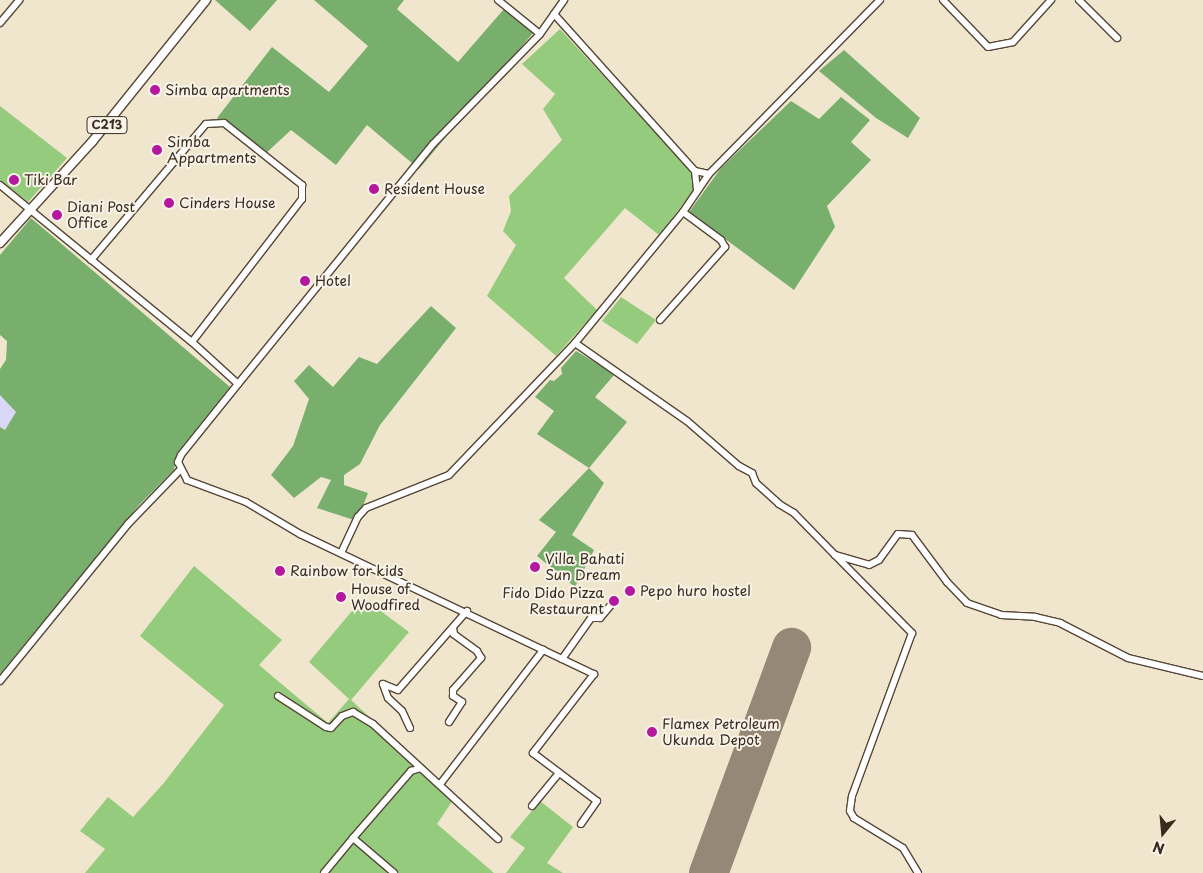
<!DOCTYPE html>
<style>
body{margin:0}
#map{position:relative;width:1203px;height:873px;overflow:hidden;background:#f0e6cd;font-family:"Playpen Sans",sans-serif}
div>[style]{position:absolute}
.built>*{inset:0;background:#d8d7f8}
.green>*{inset:0;background:#95cb7c}
.forest>*{inset:0;background:#78af6c}
.runway>*{height:39px;margin:-19.5px;padding:0 19.5px;transform-origin:19.5px;border-radius:19.5px;background:#968876}
.roads{filter:drop-shadow(1px 0 #564638) drop-shadow(-1px 0 #564638) drop-shadow(0 1px #564638) drop-shadow(0 -1px #564638)}
.minor>*{height:6px;margin:-3px;padding:0 3px;transform-origin:3px;border-radius:3px;background:#fff}
.major>*{height:8px;margin:-4px;padding:0 4px;transform-origin:4px;border-radius:4px;background:#fff}
.dots>*{width:14px;height:14px;translate:-50% -50%;box-sizing:border-box;border:2px solid #f7f3e8;border-radius:50%}
span{translate:-50% -50%;white-space:nowrap;text-align:center;line-height:1.15;-webkit-text-stroke:4px #f7f3e8;paint-order:stroke}
.shield-label span{padding:1px 4px;background:#f7f3e8;border:1px solid;border-radius:4px;-webkit-text-stroke-width:0}
.shield-label{font-size:12px;color:#3b2a1e;font-weight:700}
.poi-label{font-size:14px;color:#3b2a1e}
.left{translate:0 -50%;text-align:left}
.right{translate:-100% -50%;text-align:right}
.north{position:absolute;left:1138px;top:808px;width:50px;height:50px;-webkit-text-stroke:4px #f7f3e8;paint-order:stroke;rotate:197deg;font-size:14px;font-weight:700;line-height:20px;text-align:center;color:#3b2a1e}
.north::after{content:'';display:block;margin:auto;width:18px;height:22px;background:#3b2a1e;clip-path:polygon(50% 0,100% 100%,50% 72%,0 100%)}
</style>
<div id="map">
<div class="built">
<div style="clip-path:polygon(0 395px,16px 412px,5px 430px,0 427px)"></div>
</div>
<div class="green">
<div style="clip-path:polygon(560px 29px,690px 170px,694px 190px,659px 235px,625px 208px,564px 278px,597px 310px,556px 356px,487px 296px,516px 245px,503px 231px,511px 211px,509px 196px,562px 140px,543px 109px,555px 94px,522px 64px)"></div>
<div style="clip-path:polygon(0 106px,67px 158px,28px 202px,0 180px)"></div>
<div style="clip-path:polygon(621px 297px,656px 320px,637px 344px,602px 321px)"></div>
<div style="clip-path:polygon(194px 566px,282px 640px,259px 665px,328px 723px,349px 699px,309px 662px,363px 598px,409px 632px,351px 700px,414px 758px,414px 766px,453px 800px,437px 824px,494px 873px,85px 873px,105px 849px,80px 831px,108px 797px,133px 817px,163px 784px,224px 705px,140px 636px)"></div>
<div style="clip-path:polygon(540px 801px,573px 827px,547px 863px,563px 873px,506px 873px,525px 848px,510px 837px)"></div>
</div>
<div class="forest">
<div style="clip-path:polygon(215px 0,277px 0,250px 31px)"></div>
<div style="clip-path:polygon(314px 0,404px 0,397px 9px,458px 62px,504px 9px,533px 33px,419px 169px,367px 125px,336px 165px,291px 130px,264px 155px,217px 118px,272px 47px,329px 92px,368px 46px)"></div>
<div style="clip-path:polygon(844px 50px,920px 118px,908px 138px,876px 118px,819px 71px)"></div>
<div style="clip-path:polygon(841px 97px,870px 120px,851px 142px,871px 160px,827px 206px,835px 227px,794px 290px,689px 212px,721px 168px,791px 101px,819px 119px)"></div>
<div style="clip-path:polygon(31px 218px,230px 387px,177px 453px,174px 470px,140px 504px,0 674px,0 427px,5px 430px,16px 412px,0 395px,0 369px,6px 360px,7px 341px,0 335px,0 255px)"></div>
<div style="clip-path:polygon(431px 306px,456px 328px,380px 425px,360px 464px,344px 475px,344px 485px,368px 493px,357px 521px,317px 508px,331px 480px,321px 477px,294px 498px,271px 475px,293px 446px,309px 399px,294px 381px,309px 365px,333px 387px,359px 357px,377px 364px)"></div>
<div style="clip-path:polygon(576px 351px,615px 374px,595px 397px,627px 422px,589px 468px,604px 483px,572px 535px,594px 550px,575px 587px,537px 556px,556px 532px,539px 520px,589px 468px,537px 434px,554px 411px,535px 397px,550px 380px,554px 381px,562px 374px,561px 368px)"></div>
</div>
<div class="runway">
<div style="left:708px;top:873px;width:241px;rotate:-69.8deg"></div>
</div>
<div class="roads">
<div class="minor">
<div style="left:498px;top:0;width:54px;rotate:39deg"></div>
<div style="left:943px;top:0;width:65px;rotate:46.2deg"></div>
<div style="left:988px;top:47px;width:25px;rotate:-11deg"></div>
<div style="left:1013px;top:42px;width:57px;rotate:-47.9deg"></div>
<div style="left:1079px;top:0;width:54px;rotate:45deg"></div>
<div style="left:554px;top:14px;width:211px;rotate:48.1deg"></div>
<div style="left:695px;top:171px;width:14px;rotate:12deg"></div>
<div style="left:709px;top:174px;width:244px;rotate:-45.5deg"></div>
<div style="left:0;top:23px;width:30px;rotate:-50deg"></div>
<div style="left:695px;top:171px;width:20px;rotate:84deg"></div>
<div style="left:0;top:185px;width:248px;rotate:39.3deg"></div>
<div style="left:192px;top:342px;width:62px;rotate:42.4deg"></div>
<div style="left:238px;top:384px;width:91px;rotate:128.8deg"></div>
<div style="left:181px;top:455px;width:8px;rotate:113deg"></div>
<div style="left:178px;top:462px;width:20px;rotate:63deg"></div>
<div style="left:187px;top:480px;width:63px;rotate:20.4deg"></div>
<div style="left:246px;top:502px;width:63px;rotate:30.7deg"></div>
<div style="left:300px;top:534px;width:326px;rotate:25.5deg"></div>
<div style="left:594px;top:674px;width:100px;rotate:127.7deg"></div>
<div style="left:533px;top:753px;width:80px;rotate:36.9deg"></div>
<div style="left:597px;top:801px;width:28px;rotate:125deg"></div>
<div style="left:91px;top:260px;width:178px;rotate:-49.8deg"></div>
<div style="left:206px;top:124px;width:18px;rotate:-3deg"></div>
<div style="left:224px;top:123px;width:100px;rotate:38.5deg"></div>
<div style="left:302px;top:185px;width:14px;rotate:90deg"></div>
<div style="left:302px;top:199px;width:180px;rotate:127.6deg"></div>
<div style="left:660px;top:320px;width:98px;rotate:-48.3deg"></div>
<div style="left:725px;top:247px;width:8px;rotate:-120deg"></div>
<div style="left:721px;top:240px;width:47px;rotate:-143.6deg"></div>
<div style="left:575px;top:343px;width:136px;rotate:34.9deg"></div>
<div style="left:687px;top:421px;width:69px;rotate:40.9deg"></div>
<div style="left:739px;top:466px;width:15px;rotate:28deg"></div>
<div style="left:752px;top:473px;width:11px;rotate:68deg"></div>
<div style="left:756px;top:483px;width:31px;rotate:42deg"></div>
<div style="left:779px;top:504px;width:17px;rotate:31deg"></div>
<div style="left:794px;top:513px;width:59px;rotate:45.7deg"></div>
<div style="left:835px;top:555px;width:35px;rotate:16deg"></div>
<div style="left:869px;top:565px;width:11px;rotate:-27deg"></div>
<div style="left:879px;top:560px;width:32px;rotate:-54deg"></div>
<div style="left:898px;top:534px;width:14px;rotate:4deg"></div>
<div style="left:912px;top:535px;width:59px;rotate:53.3deg"></div>
<div style="left:947px;top:582px;width:29px;rotate:46deg"></div>
<div style="left:967px;top:603px;width:36px;rotate:19deg"></div>
<div style="left:1001px;top:615px;width:34px;rotate:3deg"></div>
<div style="left:1035px;top:617px;width:26px;rotate:13deg"></div>
<div style="left:1060px;top:623px;width:76px;rotate:27.2deg"></div>
<div style="left:1128px;top:658px;width:77px;rotate:13.5deg"></div>
<div style="left:238px;top:384px;width:309px;rotate:-50.9deg"></div>
<div style="left:433px;top:144px;width:153px;rotate:-45.8deg"></div>
<div style="left:540px;top:34px;width:42px;rotate:-54.8deg"></div>
<div style="left:342px;top:551px;width:38px;rotate:-65deg"></div>
<div style="left:358px;top:517px;width:12px;rotate:-48deg"></div>
<div style="left:366px;top:508px;width:89px;rotate:-21.7deg"></div>
<div style="left:449px;top:475px;width:182px;rotate:-46.3deg"></div>
<div style="left:575px;top:343px;width:170px;rotate:-50.5deg"></div>
<div style="left:683px;top:212px;width:46px;rotate:-55.6deg"></div>
<div style="left:835px;top:555px;width:110px;rotate:45.4deg"></div>
<div style="left:912px;top:633px;width:174px;rotate:110.2deg"></div>
<div style="left:852px;top:796px;width:15px;rotate:98deg"></div>
<div style="left:850px;top:811px;width:8px;rotate:60deg"></div>
<div style="left:854px;top:818px;width:57px;rotate:31.5deg"></div>
<div style="left:903px;top:848px;width:29px;rotate:59deg"></div>
<div style="left:562px;top:659px;width:50px;rotate:-54.7deg"></div>
<div style="left:591px;top:618px;width:9px"></div>
<div style="left:600px;top:618px;width:17px;rotate:-50deg"></div>
<div style="left:0;top:681px;width:203px;rotate:-50.8deg"></div>
<div style="left:128px;top:524px;width:75px;rotate:-46.1deg"></div>
<div style="left:278px;top:696px;width:57px;rotate:32.9deg"></div>
<div style="left:326px;top:727px;width:5px;rotate:11deg"></div>
<div style="left:331px;top:728px;width:16px;rotate:-47deg"></div>
<div style="left:342px;top:716px;width:12px;rotate:-20deg"></div>
<div style="left:353px;top:712px;width:23px;rotate:31deg"></div>
<div style="left:373px;top:724px;width:170px;rotate:42.6deg"></div>
<div style="left:449px;top:722px;width:24px;rotate:-57deg"></div>
<div style="left:462px;top:702px;width:11px;rotate:-146deg"></div>
<div style="left:453px;top:696px;width:6px;rotate:-90deg"></div>
<div style="left:453px;top:690px;width:43px;rotate:-48.8deg"></div>
<div style="left:481px;top:658px;width:8px;rotate:-120deg"></div>
<div style="left:477px;top:651px;width:29px;rotate:-144deg"></div>
<div style="left:454px;top:634px;width:6px;rotate:-99deg"></div>
<div style="left:410px;top:728px;width:19px;rotate:-115deg"></div>
<div style="left:402px;top:711px;width:19px;rotate:-137deg"></div>
<div style="left:388px;top:698px;width:15px;rotate:-110deg"></div>
<div style="left:383px;top:684px;width:16px;rotate:22deg"></div>
<div style="left:398px;top:690px;width:105px;rotate:-48.9deg"></div>
<div style="left:441px;top:783px;width:168px;rotate:-52.5deg"></div>
<div style="left:532px;top:806px;width:43px;rotate:-50.7deg"></div>
<div style="left:353px;top:838px;width:89px;rotate:-49.1deg"></div>
<div style="left:411px;top:771px;width:10px;rotate:-17deg"></div>
<div style="left:324px;top:873px;width:45px;rotate:-50.4deg"></div>
<div style="left:353px;top:838px;width:54px;rotate:40.5deg"></div>
</div>
<div class="major">
<div style="left:0;top:243px;width:137px;rotate:-47.7deg"></div>
<div style="left:92px;top:142px;width:182px;rotate:-51.2deg"></div>
</div>
</div>
<div class="dots">
<div style="left:155px;top:90px;background:#b5179e"></div>
<div style="left:157px;top:150px;background:#b5179e"></div>
<div style="left:14px;top:180px;background:#b5179e"></div>
<div style="left:374px;top:189px;background:#b5179e"></div>
<div style="left:169px;top:203px;background:#b5179e"></div>
<div style="left:57px;top:215px;background:#b5179e"></div>
<div style="left:305px;top:281px;background:#b5179e"></div>
<div style="left:535px;top:567px;background:#b5179e"></div>
<div style="left:280px;top:571px;background:#b5179e"></div>
<div style="left:630px;top:591px;background:#b5179e"></div>
<div style="left:341px;top:597px;background:#b5179e"></div>
<div style="left:614px;top:601px;background:#b5179e"></div>
<div style="left:652px;top:732px;background:#b5179e"></div>
</div>
<div class="shield-label">
<span style="left:107px;top:125px">C213</span>
</div>
<div class="poi-label">
<span class="left" style="left:165px;top:90px">Simba apartments</span>
<span class="left" style="left:167px;top:150px">Simba<br>Appartments</span>
<span class="left" style="left:24px;top:180px">Tiki Bar</span>
<span class="left" style="left:384px;top:189px">Resident House</span>
<span class="left" style="left:179px;top:203px">Cinders House</span>
<span class="left" style="left:67px;top:215px">Diani Post<br>Office</span>
<span class="left" style="left:315px;top:281px">Hotel</span>
<span class="left" style="left:545px;top:567px">Villa Bahati<br>Sun Dream</span>
<span class="left" style="left:290px;top:571px">Rainbow for kids</span>
<span class="left" style="left:351px;top:597px">House of<br>Woodfired</span>
<span class="left" style="left:640px;top:591px">Pepo huro hostel</span>
<span class="right" style="left:604px;top:601px">Fido Dido Pizza<br>Restaurant</span>
<span class="left" style="left:662px;top:732px">Flamex Petroleum<br>Ukunda Depot</span>
</div>
<div class="north">N</div>
</div>
